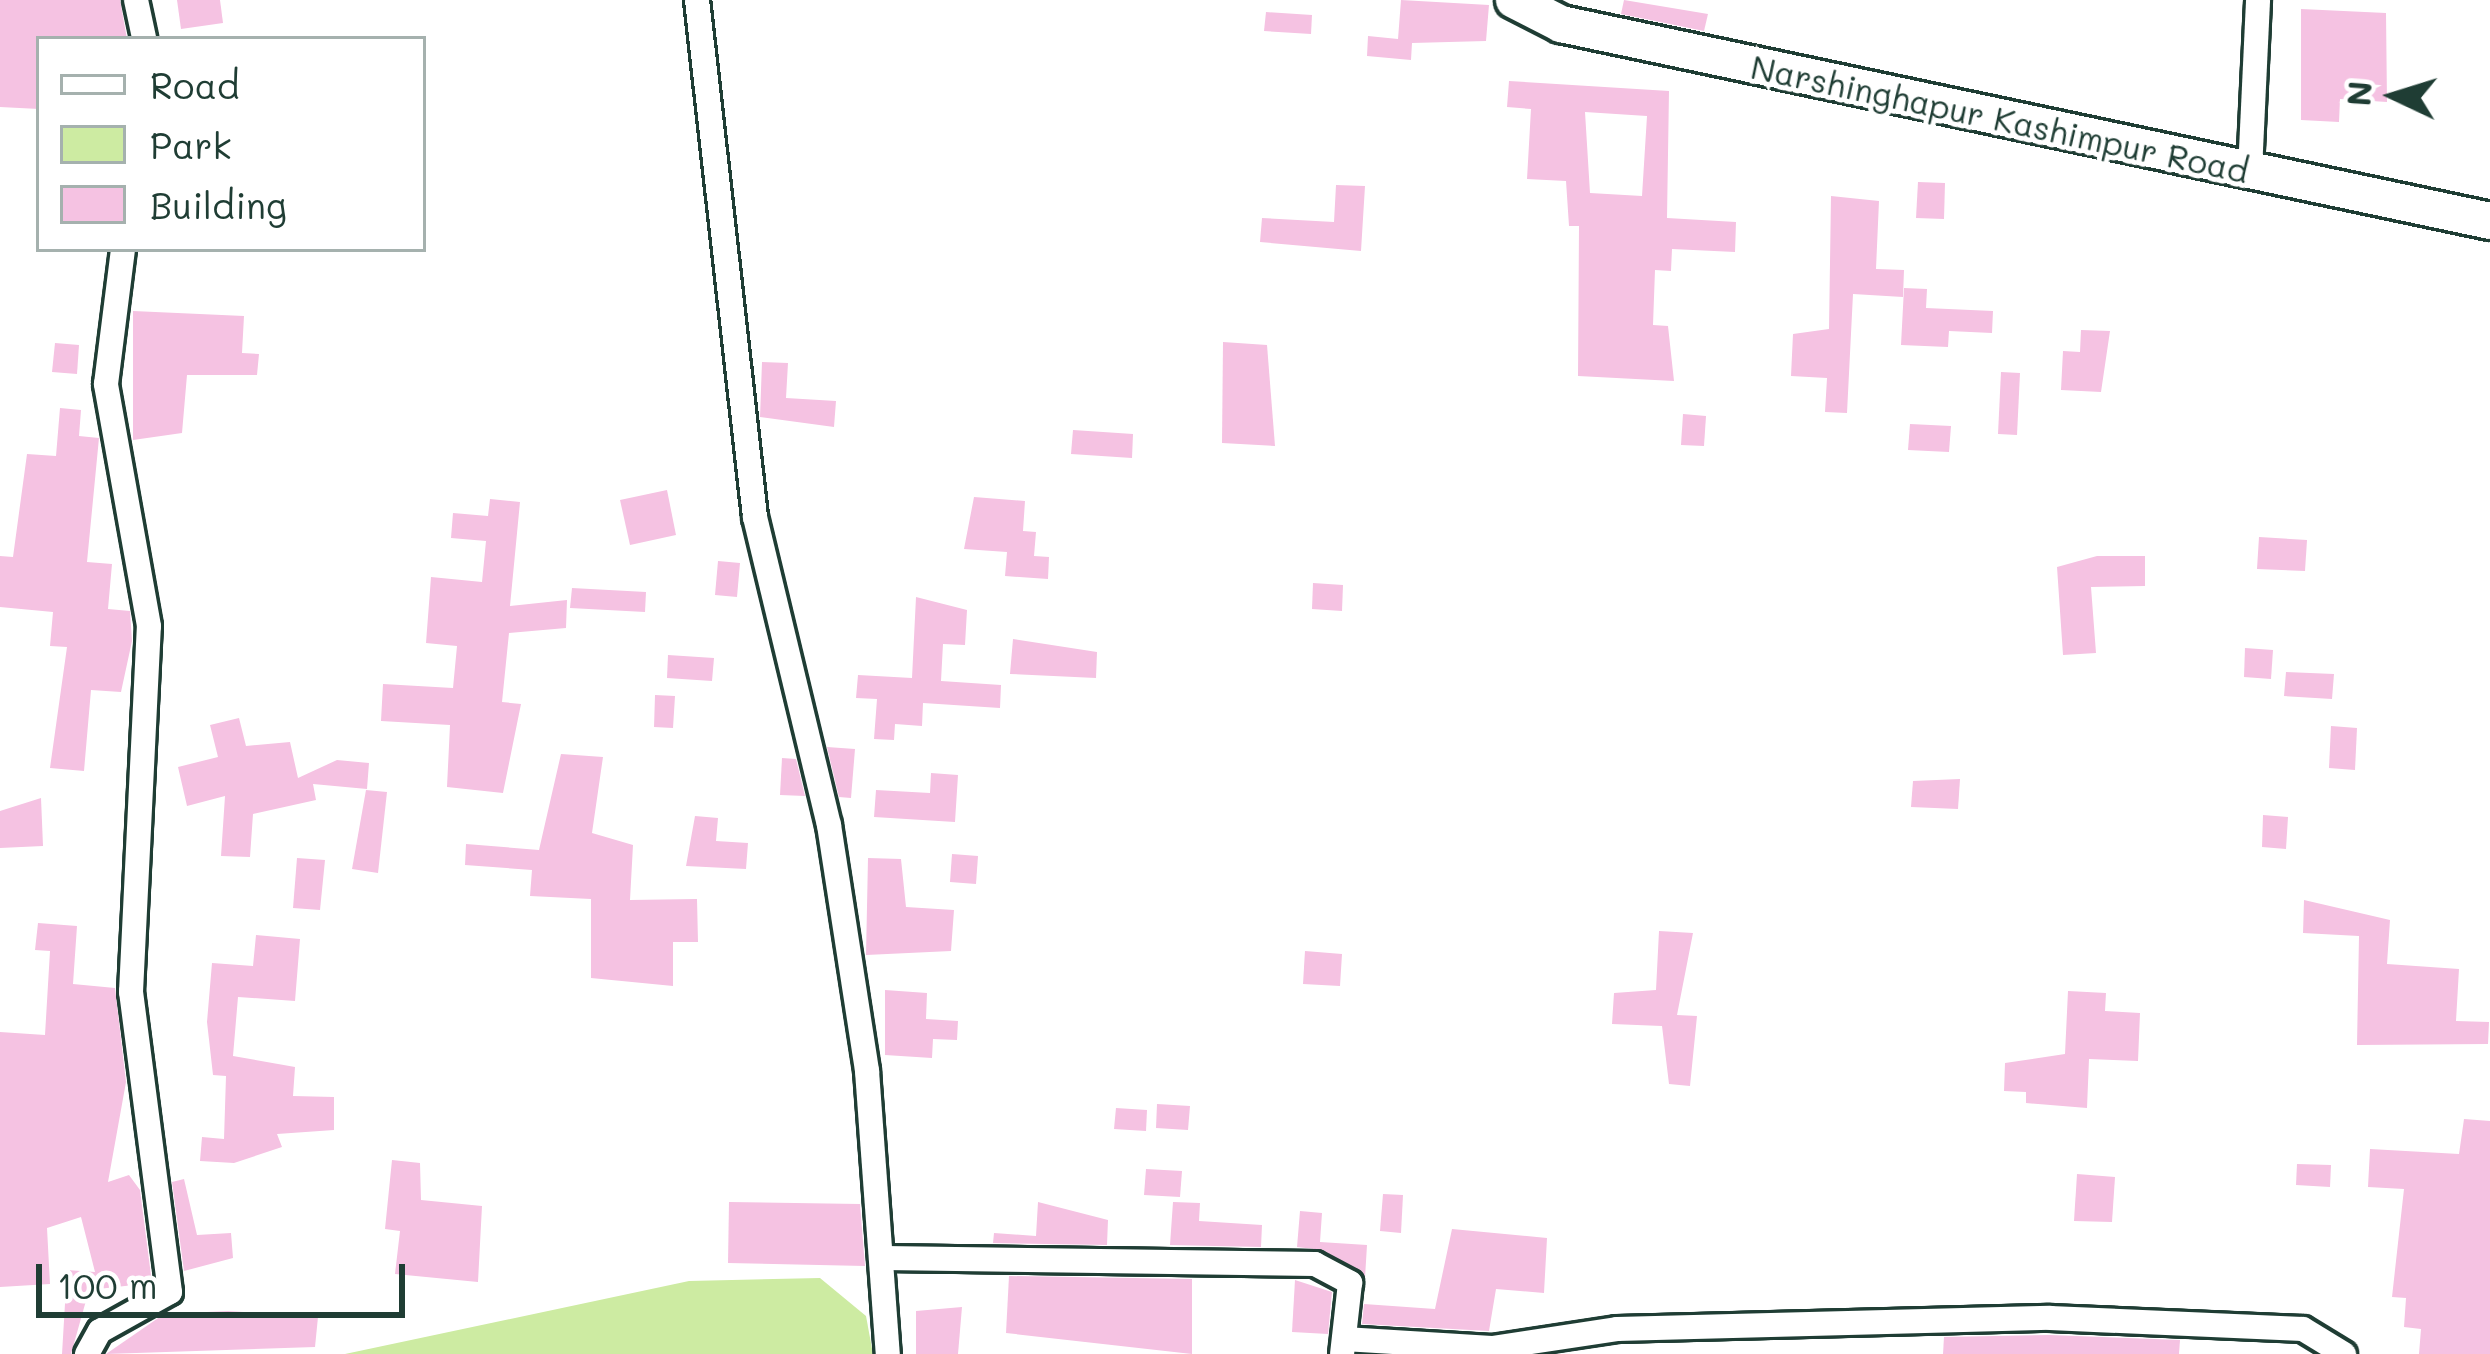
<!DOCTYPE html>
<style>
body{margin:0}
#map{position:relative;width:2490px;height:1354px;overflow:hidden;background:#fff;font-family:Mali,sans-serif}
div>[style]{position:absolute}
.green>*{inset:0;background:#cdeba2}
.building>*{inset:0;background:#f5c2e2}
.roads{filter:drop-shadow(3px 0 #1f3d34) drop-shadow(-3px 0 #1f3d34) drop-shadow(0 3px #1f3d34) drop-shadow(0 -3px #1f3d34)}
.street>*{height:24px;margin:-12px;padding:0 12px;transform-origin:12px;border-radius:12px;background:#fff}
.secondary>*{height:36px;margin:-18px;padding:0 18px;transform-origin:18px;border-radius:18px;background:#fff}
span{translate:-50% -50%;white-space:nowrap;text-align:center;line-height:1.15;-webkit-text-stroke:10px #fff;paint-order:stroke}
.street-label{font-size:33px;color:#1f3d34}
.legend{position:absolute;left:36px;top:36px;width:390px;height:216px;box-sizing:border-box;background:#fff;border:3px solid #a5b1ae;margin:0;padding:15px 21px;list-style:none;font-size:36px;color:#1f3d34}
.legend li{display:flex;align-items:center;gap:24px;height:60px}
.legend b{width:60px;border:3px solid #a5b1ae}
.north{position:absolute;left:2334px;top:36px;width:120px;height:120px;-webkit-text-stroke:9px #fff;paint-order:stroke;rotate:274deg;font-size:33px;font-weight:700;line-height:48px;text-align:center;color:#1f3d34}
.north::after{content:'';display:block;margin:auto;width:42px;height:54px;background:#1f3d34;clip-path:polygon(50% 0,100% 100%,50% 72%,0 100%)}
.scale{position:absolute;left:36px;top:1264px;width:369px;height:54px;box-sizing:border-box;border:6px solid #1f3d34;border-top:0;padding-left:15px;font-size:36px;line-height:42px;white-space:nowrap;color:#1f3d34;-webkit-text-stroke:9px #fff;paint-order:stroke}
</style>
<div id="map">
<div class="green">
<div style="clip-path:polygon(820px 1278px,866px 1316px,873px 1354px,345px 1354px,689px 1281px)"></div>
</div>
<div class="building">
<div style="clip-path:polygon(0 0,120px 0,127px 39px,39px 39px,39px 109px,0 107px)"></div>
<div style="clip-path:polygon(177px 0,220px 0,223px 23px,181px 29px)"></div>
<div style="clip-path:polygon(1401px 0,1489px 5px,1486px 41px,1412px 43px,1411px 60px,1367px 56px,1368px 36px,1398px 39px)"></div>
<div style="clip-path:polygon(1624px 0,1708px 14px,1704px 31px,1621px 14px)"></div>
<div style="clip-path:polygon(2301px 9px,2386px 13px,2387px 102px,2340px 99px,2339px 122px,2301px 120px)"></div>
<div style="clip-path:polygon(1266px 12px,1312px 15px,1311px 34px,1264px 31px)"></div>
<div style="clip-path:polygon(evenodd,1509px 81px,1669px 91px,1667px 218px,1736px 222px,1735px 252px,1672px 249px,1671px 271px,1655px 270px,1653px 325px,1668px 326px,1674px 381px,1578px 376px,1579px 226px,1569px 226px,1566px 181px,1527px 179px,1531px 109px,1507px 107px,1509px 81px,1585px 112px,1647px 116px,1642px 196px,1590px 193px,1585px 112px)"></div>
<div style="clip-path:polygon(1918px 182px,1945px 183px,1944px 219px,1916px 218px)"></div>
<div style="clip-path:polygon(1336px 185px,1365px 186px,1361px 251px,1260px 242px,1262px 218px,1334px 222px)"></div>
<div style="clip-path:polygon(1831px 196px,1879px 201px,1876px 269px,1904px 270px,1903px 297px,1853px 294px,1847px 413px,1825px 412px,1827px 378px,1791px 376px,1793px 334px,1829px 329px)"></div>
<div style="clip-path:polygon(1904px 288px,1927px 289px,1926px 308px,1993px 311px,1992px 333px,1949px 331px,1948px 347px,1901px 345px)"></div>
<div style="clip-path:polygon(133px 311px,244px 316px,242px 353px,259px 354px,257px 375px,187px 375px,182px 433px,133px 440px)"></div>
<div style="clip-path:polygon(2081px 330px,2110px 331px,2101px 392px,2061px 390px,2063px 351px,2080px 352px)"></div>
<div style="clip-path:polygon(1223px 342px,1267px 345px,1275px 446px,1222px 443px)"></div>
<div style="clip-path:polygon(55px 343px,79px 345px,77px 374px,52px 372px)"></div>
<div style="clip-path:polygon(762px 362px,788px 363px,786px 398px,836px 401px,834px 427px,760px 417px)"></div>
<div style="clip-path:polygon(2001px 372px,2020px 373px,2017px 435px,1998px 434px)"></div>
<div style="clip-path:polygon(60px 408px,81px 410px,79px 436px,99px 438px,87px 562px,112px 564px,108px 609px,130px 611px,132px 641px,121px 692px,91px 690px,84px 771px,50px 768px,67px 647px,50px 646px,53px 612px,0 607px,0 556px,13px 557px,27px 454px,56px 456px)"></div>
<div style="clip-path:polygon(1683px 414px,1706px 416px,1704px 446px,1681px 445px)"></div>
<div style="clip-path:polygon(1910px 424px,1951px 426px,1949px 452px,1908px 450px)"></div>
<div style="clip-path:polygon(1073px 430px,1133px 434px,1132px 458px,1071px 454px)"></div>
<div style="clip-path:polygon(667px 490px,676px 535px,630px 545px,620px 500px)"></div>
<div style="clip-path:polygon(974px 497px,1025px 501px,1023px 531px,1036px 532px,1034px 556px,1049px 557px,1048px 579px,1005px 576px,1007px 552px,964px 549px)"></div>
<div style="clip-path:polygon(490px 499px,520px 502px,510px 606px,567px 600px,566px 628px,509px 633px,502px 702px,521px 704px,503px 793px,447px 787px,450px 725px,381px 721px,383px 684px,453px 688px,457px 646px,426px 643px,431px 577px,482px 582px,486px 541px,451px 538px,453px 513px,488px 516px)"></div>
<div style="clip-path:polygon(2259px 537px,2307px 540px,2305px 571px,2257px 569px)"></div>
<div style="clip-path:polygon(2097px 556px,2145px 556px,2145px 586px,2091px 587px,2096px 653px,2063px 655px,2057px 567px)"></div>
<div style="clip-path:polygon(718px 561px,740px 563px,737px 597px,715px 595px)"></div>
<div style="clip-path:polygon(1313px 583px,1343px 585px,1342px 611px,1312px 609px)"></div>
<div style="clip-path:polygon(572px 588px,646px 592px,645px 612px,570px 608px)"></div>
<div style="clip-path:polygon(916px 597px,967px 610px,965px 645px,943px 644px,941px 681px,1001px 685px,1000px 708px,923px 703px,922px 726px,895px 724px,894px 740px,874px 739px,877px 699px,856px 698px,858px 675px,912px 678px)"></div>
<div style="clip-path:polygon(1013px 639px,1097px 652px,1096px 678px,1010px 674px)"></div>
<div style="clip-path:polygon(2245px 648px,2273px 650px,2271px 679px,2244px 677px)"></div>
<div style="clip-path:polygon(668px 655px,714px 658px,712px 681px,667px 678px)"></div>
<div style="clip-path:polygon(2286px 672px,2334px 674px,2332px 699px,2284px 696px)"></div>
<div style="clip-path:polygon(655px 695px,675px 696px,673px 728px,654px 727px)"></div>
<div style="clip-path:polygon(239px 718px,246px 746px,290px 742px,298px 778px,337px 760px,369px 763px,367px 789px,313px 784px,316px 800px,253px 814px,250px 857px,221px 856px,225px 796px,187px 806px,178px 767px,218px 757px,210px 725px)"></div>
<div style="clip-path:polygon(2331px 726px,2357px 728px,2355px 770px,2329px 768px)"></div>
<div style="clip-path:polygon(827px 747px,855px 749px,851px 798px,839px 797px)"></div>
<div style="clip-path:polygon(561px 754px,603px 757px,592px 833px,633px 845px,630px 900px,697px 899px,698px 942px,673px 942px,673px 986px,591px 978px,591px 899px,530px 896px,532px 870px,465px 865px,466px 844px,539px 850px)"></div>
<div style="clip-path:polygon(782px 758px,796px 759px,805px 796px,780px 795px)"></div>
<div style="clip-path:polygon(931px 773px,958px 775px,955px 822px,874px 817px,876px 790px,930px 793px)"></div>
<div style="clip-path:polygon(1960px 779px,1958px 809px,1911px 807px,1913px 781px)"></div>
<div style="clip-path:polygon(366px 790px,387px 792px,378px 873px,352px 869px)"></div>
<div style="clip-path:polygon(41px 798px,43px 846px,0 848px,0 811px)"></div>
<div style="clip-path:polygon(2263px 815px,2288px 817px,2286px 849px,2262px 847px)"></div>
<div style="clip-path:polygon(695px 816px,718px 818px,716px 841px,748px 843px,746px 869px,686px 866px)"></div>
<div style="clip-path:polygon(952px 854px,978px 856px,976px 884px,950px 882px)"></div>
<div style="clip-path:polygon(297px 858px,325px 860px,320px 910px,293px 908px)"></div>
<div style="clip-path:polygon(868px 858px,901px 859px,906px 907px,954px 910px,951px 951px,866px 955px)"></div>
<div style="clip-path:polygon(2304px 900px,2390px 920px,2387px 964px,2459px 969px,2456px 1021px,2489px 1022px,2488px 1044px,2357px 1045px,2359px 936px,2303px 933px)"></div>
<div style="clip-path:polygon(38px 923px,77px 926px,73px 984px,115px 988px,126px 1082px,108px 1182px,129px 1175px,140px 1190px,152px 1283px,89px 1290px,71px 1354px,62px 1354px,67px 1270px,95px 1272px,81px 1217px,47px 1228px,50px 1284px,0 1287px,0 1032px,45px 1035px,50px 951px,35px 950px)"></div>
<div style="clip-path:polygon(1659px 931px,1693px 933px,1677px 1015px,1697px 1016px,1690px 1086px,1669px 1084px,1662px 1026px,1612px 1024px,1614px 993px,1656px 990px)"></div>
<div style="clip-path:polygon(256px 935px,300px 939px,295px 1001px,238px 997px,233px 1056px,295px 1067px,293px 1096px,334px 1097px,334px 1130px,277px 1134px,282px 1147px,234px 1163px,200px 1161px,202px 1137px,224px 1139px,226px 1076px,213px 1075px,207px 1022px,212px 963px,253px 966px)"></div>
<div style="clip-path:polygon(1305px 951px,1342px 954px,1340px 986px,1303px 984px)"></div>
<div style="clip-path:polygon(885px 990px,927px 993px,926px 1019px,958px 1021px,957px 1040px,933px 1039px,932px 1058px,885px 1055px)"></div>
<div style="clip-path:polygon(2068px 991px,2106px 993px,2105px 1011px,2140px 1013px,2138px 1061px,2089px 1059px,2087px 1108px,2026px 1103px,2026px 1092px,2004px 1091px,2005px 1063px,2065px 1054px)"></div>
<div style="clip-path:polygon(1157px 1104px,1190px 1106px,1188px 1130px,1156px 1128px)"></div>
<div style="clip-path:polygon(1116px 1108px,1147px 1110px,1146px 1131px,1114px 1129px)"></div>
<div style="clip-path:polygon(2464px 1119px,2490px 1121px,2490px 1354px,2419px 1354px,2421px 1329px,2404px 1327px,2406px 1298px,2392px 1297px,2404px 1189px,2368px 1187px,2370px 1149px,2459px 1154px)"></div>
<div style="clip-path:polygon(392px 1160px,420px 1163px,421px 1200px,482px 1206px,478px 1282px,395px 1274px,400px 1231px,385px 1229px)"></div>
<div style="clip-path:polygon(2297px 1164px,2331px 1165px,2330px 1187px,2296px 1185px)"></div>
<div style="clip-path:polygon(1146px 1169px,1182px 1171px,1180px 1197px,1144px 1195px)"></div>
<div style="clip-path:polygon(2077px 1174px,2115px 1177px,2112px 1222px,2074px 1221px)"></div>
<div style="clip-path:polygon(184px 1179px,197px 1235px,231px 1233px,233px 1258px,184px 1271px,172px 1182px)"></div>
<div style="clip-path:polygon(1383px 1194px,1403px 1195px,1401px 1233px,1380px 1231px)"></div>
<div style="clip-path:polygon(729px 1202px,860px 1204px,865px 1266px,728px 1263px)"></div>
<div style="clip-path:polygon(1038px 1202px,1108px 1220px,1107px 1245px,993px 1243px,994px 1233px,1036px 1236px)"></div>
<div style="clip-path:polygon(1173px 1202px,1200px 1203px,1199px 1221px,1262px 1225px,1261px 1247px,1170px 1245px)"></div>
<div style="clip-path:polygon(1300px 1211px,1322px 1213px,1320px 1242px,1367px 1245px,1365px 1278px,1323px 1250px,1297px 1247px)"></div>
<div style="clip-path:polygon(1452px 1229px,1547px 1238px,1544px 1293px,1496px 1289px,1489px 1331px,1362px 1324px,1364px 1304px,1435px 1309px)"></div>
<div style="clip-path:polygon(1009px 1276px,1192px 1279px,1192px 1354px,1006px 1333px)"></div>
<div style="clip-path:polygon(1295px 1280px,1332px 1292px,1328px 1334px,1292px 1332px)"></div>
<div style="clip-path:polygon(962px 1307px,958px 1354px,916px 1354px,916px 1311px)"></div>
<div style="clip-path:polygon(228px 1311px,318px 1317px,315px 1347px,106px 1354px,164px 1314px)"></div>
<div style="clip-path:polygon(2050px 1335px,2180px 1340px,2179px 1354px,1943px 1354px,1944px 1337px)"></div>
</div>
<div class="roads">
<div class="street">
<div style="left:136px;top:0;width:40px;rotate:78deg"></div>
<div style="left:697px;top:0;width:520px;rotate:83.6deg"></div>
<div style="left:755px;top:517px;width:317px;rotate:76.5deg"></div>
<div style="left:829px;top:825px;width:249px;rotate:81.2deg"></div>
<div style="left:867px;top:1071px;width:284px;rotate:85.8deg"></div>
<div style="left:2250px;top:171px;width:171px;rotate:-87.3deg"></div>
<div style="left:884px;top:1258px;width:431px;rotate:0.8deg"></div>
<div style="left:1315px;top:1264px;width:40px;rotate:28deg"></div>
<div style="left:1350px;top:1283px;width:71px;rotate:96.4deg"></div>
<div style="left:1344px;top:1339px;width:148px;rotate:3.5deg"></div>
<div style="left:1492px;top:1348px;width:126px;rotate:-8.6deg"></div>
<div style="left:1617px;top:1329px;width:433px;rotate:-1.5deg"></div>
<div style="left:2050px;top:1318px;width:253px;rotate:2.5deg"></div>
<div style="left:2303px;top:1329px;width:48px;rotate:31.4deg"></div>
<div style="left:87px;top:1354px;width:26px;rotate:-61deg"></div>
<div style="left:100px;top:1331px;width:80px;rotate:-29.1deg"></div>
<div style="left:170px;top:1292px;width:303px;rotate:-97.4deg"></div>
<div style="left:131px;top:992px;width:366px;rotate:-87.2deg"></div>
<div style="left:149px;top:626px;width:246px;rotate:-100.1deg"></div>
<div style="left:106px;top:384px;width:136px;rotate:-82.8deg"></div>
</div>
<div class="secondary">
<div style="left:1514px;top:0;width:53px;rotate:27.1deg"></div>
<div style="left:1561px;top:24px;width:950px;rotate:11.97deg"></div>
</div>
</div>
<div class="street-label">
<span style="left:2000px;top:118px;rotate:12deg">Narshinghapur Kashimpur Road</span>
</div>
<ul class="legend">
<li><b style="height:15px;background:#fff"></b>Road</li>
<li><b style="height:33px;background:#cdeba2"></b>Park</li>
<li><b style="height:33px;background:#f5c2e2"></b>Building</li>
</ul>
<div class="north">N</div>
<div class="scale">100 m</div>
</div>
